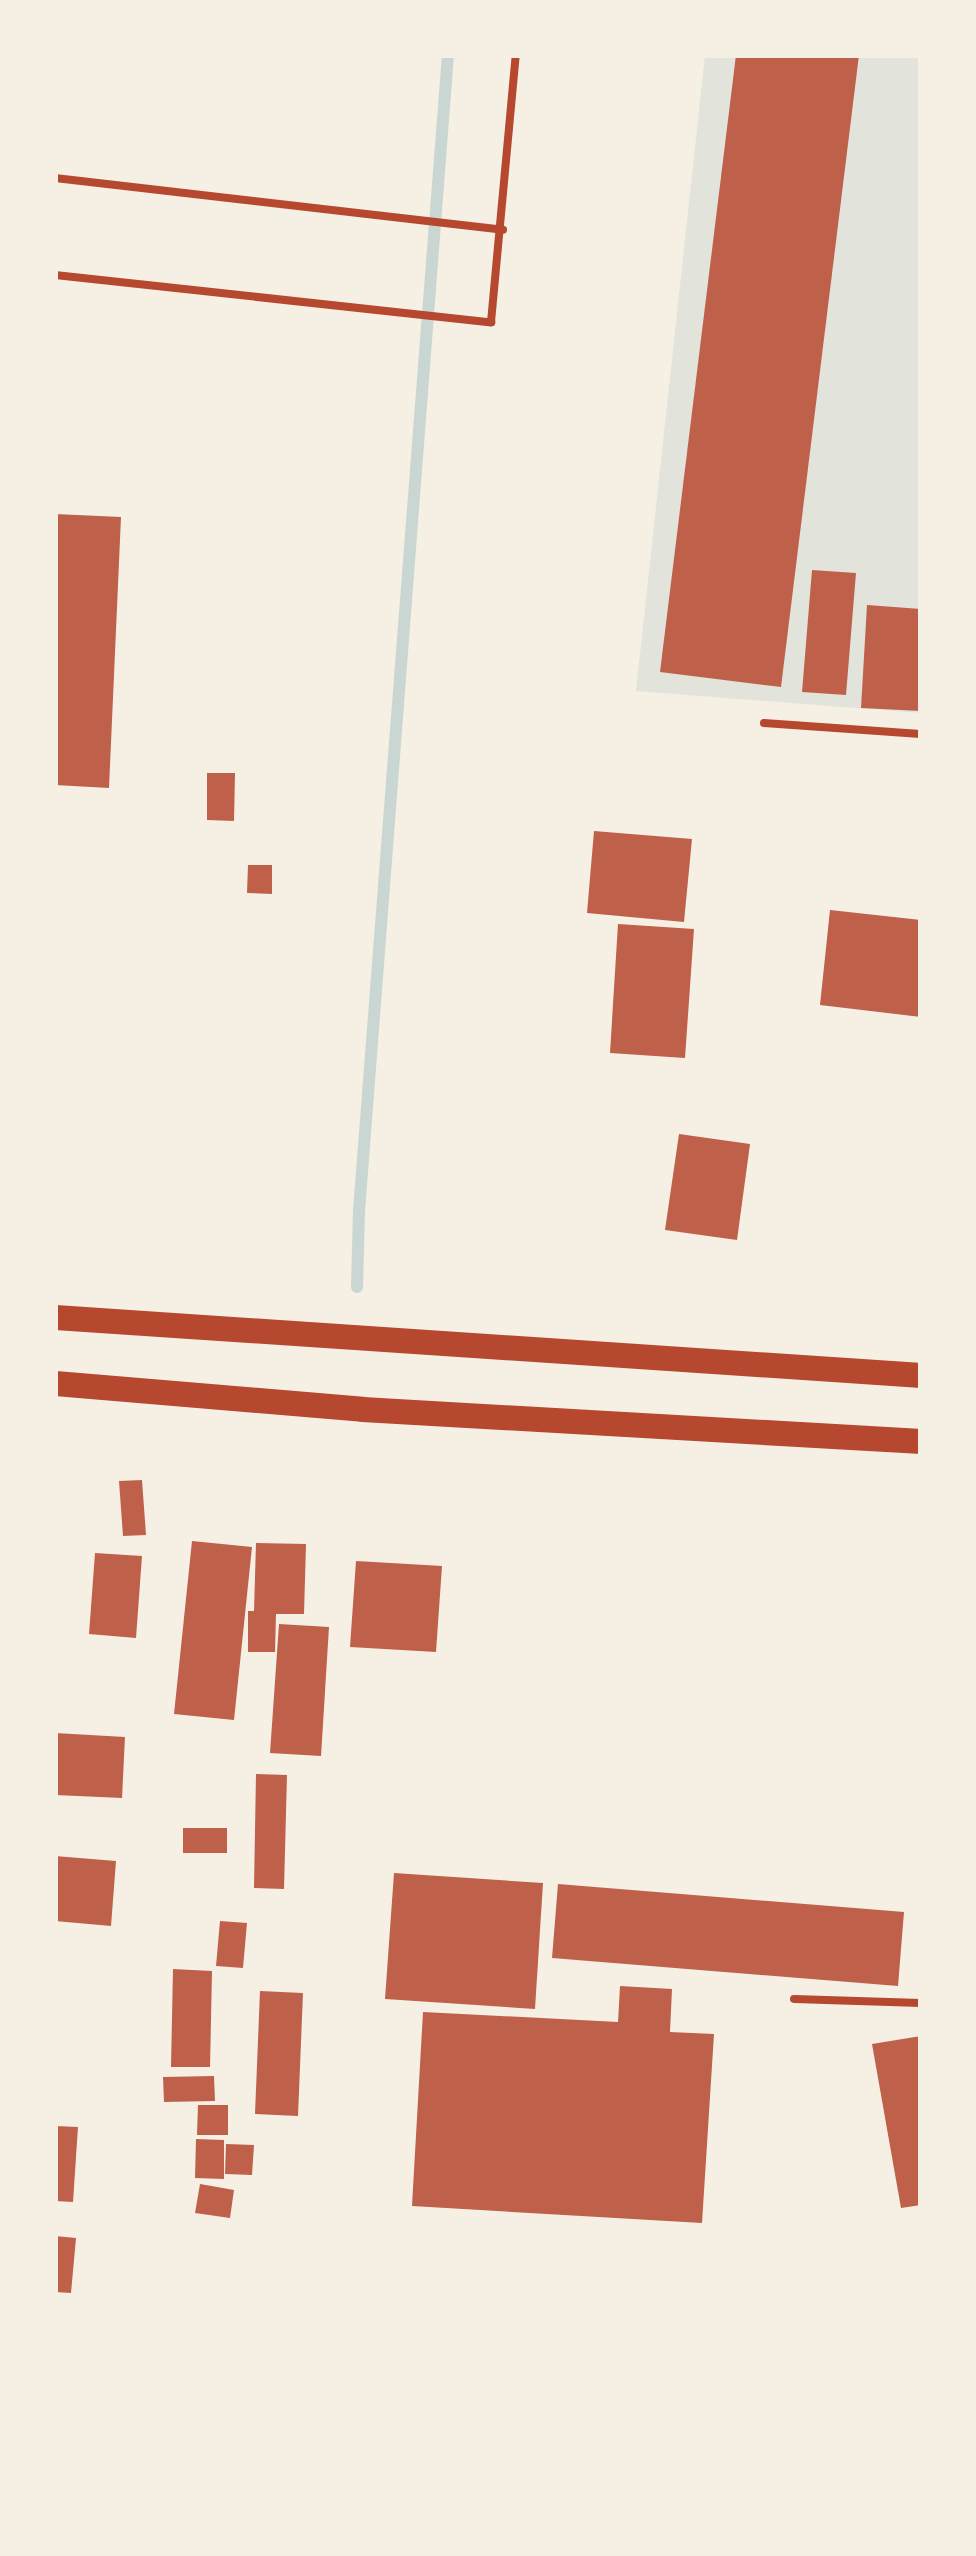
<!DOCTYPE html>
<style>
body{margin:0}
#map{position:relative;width:976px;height:2556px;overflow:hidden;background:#f6efe4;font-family:Poppins,sans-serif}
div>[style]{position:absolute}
.green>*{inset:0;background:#e2e4dc}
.stream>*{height:12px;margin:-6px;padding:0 6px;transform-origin:6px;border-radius:6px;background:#c9d6d2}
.building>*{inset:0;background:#bf614a}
.service>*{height:8px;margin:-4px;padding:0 4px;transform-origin:4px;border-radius:4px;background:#b5482f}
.primary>*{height:25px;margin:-12.5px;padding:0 12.5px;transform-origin:12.5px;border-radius:12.5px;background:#b5482f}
span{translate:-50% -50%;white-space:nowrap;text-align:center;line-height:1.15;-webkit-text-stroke:8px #f6efe4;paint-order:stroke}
.frame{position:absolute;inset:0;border:58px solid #f6efe4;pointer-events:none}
</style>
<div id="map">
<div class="green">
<div style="clip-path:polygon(705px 55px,921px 55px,921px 713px,636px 691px)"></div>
</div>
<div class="stream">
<div style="left:357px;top:1287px;width:76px;rotate:-88.5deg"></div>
<div style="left:359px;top:1211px;width:1159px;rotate:-85.6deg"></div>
</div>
<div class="building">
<div style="clip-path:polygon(736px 55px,859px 55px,781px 687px,660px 672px)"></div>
<div style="clip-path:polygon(55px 514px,121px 517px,109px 788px,55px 785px)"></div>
<div style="clip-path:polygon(812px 570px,856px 573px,846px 695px,802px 692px)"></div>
<div style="clip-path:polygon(867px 605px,921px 609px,921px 711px,861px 708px)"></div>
<div style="clip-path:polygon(207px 773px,235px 773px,234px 821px,207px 820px)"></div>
<div style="clip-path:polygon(594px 831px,692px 839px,684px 922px,587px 913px)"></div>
<div style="clip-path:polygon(248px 865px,272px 865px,272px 894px,247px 893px)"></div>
<div style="clip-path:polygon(830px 910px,921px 920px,921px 1017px,820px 1005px)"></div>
<div style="clip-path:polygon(618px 924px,694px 929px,685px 1058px,610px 1053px)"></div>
<div style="clip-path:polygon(679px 1134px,750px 1144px,737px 1240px,665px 1230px)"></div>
<div style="clip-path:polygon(142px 1480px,146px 1535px,123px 1536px,119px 1481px)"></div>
<div style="clip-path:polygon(192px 1541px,252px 1547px,234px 1720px,174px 1714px)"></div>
<div style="clip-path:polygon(256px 1543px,306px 1544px,304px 1614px,276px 1614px,275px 1652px,248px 1652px,248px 1611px,254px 1611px)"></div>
<div style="clip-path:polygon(95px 1553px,142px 1556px,136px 1638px,89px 1634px)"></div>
<div style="clip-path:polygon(356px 1561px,442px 1566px,436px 1652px,350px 1647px)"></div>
<div style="clip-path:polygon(279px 1624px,329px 1627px,321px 1756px,270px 1753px)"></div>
<div style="clip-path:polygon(55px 1733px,125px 1737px,122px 1798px,55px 1795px)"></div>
<div style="clip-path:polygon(256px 1774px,287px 1775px,284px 1889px,254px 1888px)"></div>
<div style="clip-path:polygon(183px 1828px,227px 1828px,227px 1853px,183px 1853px)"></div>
<div style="clip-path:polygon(55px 1856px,116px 1861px,111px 1926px,55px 1921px)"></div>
<div style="clip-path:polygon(394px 1873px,543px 1883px,535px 2009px,385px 1999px)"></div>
<div style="clip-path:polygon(558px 1884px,904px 1912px,898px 1986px,552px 1958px)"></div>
<div style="clip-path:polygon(220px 1921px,247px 1923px,243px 1968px,216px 1966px)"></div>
<div style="clip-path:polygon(173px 1969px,212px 1971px,210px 2067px,171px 2067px)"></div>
<div style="clip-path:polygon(620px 1986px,672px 1989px,670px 2032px,714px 2034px,702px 2223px,412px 2206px,423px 2012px,618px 2022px)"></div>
<div style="clip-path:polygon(260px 1991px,303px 1993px,298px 2116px,255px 2114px)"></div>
<div style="clip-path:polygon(921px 2036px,921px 2205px,901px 2208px,872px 2044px)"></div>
<div style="clip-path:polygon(214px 2076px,215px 2101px,164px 2102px,163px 2077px)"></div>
<div style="clip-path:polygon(198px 2105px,228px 2105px,228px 2135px,197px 2135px)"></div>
<div style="clip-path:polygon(55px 2126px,78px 2127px,73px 2202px,55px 2201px)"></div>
<div style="clip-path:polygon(196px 2139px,224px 2140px,224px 2179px,195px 2178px)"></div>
<div style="clip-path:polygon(226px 2144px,254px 2145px,252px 2175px,225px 2174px)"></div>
<div style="clip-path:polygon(200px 2184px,234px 2190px,230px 2218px,195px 2213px)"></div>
<div style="clip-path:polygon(55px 2236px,76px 2238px,71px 2293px,55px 2292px)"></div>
</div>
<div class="service">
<div style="left:55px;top:178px;width:451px;rotate:6.6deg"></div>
<div style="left:55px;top:275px;width:439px;rotate:6.2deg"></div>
<div style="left:491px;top:322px;width:268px;rotate:-84.7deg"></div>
<div style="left:764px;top:723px;width:157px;rotate:4deg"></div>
<div style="left:794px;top:1999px;width:127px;rotate:1.8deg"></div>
</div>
<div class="primary">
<div style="left:55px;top:1317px;width:868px;rotate:3.83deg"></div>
<div style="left:55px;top:1383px;width:308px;rotate:4.8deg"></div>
<div style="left:362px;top:1409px;width:560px;rotate:3.28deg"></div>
</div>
<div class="frame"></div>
</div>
